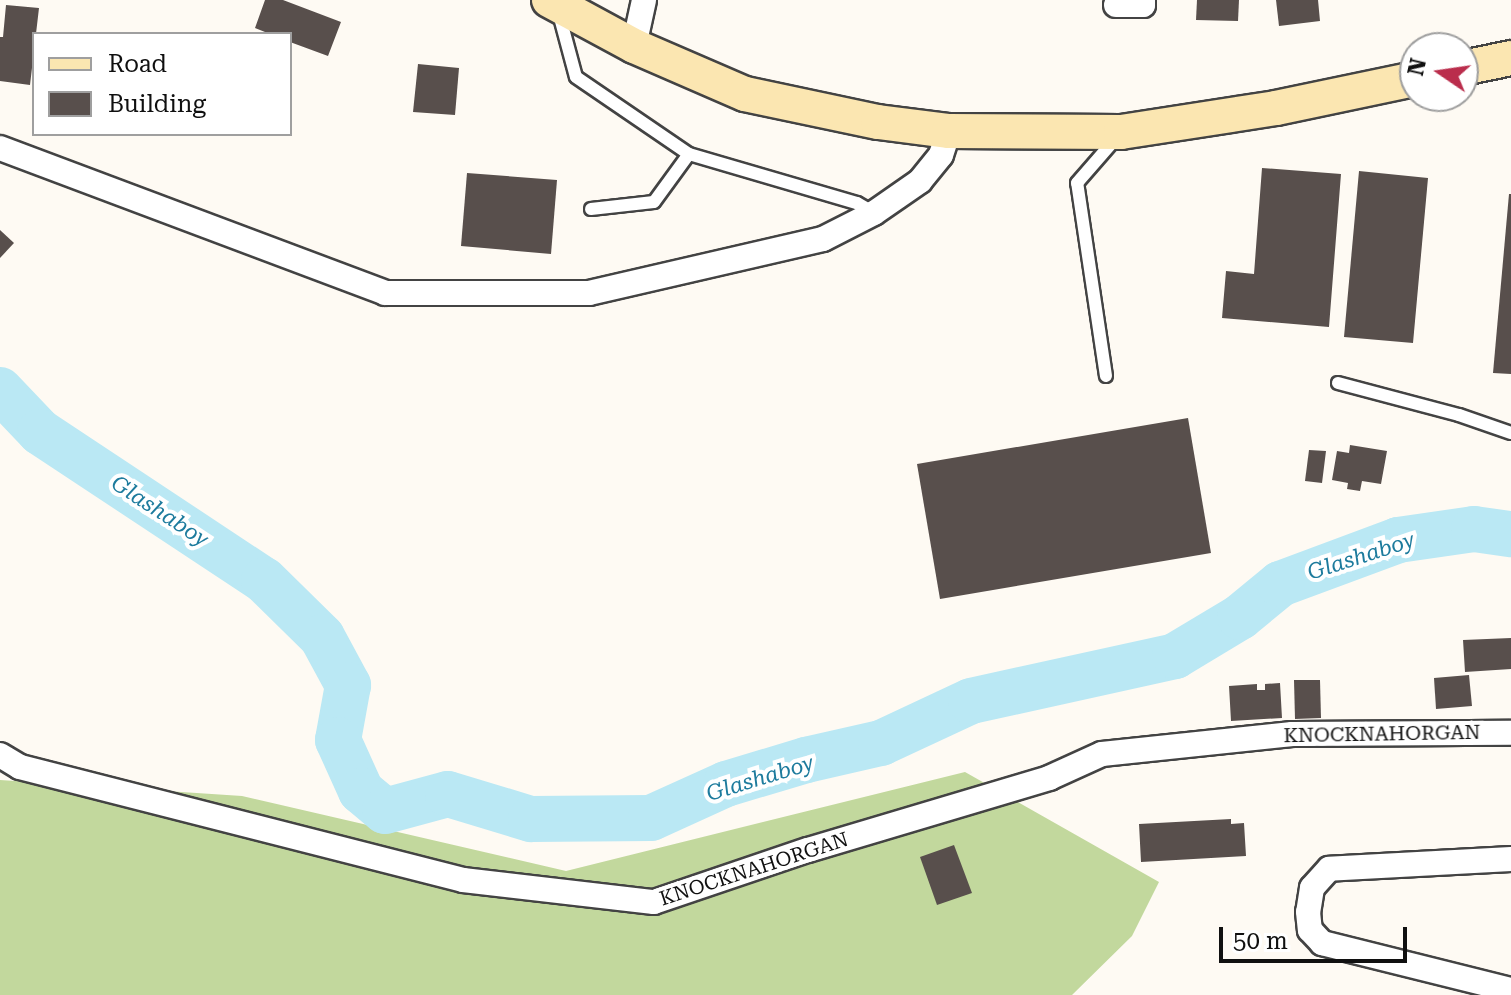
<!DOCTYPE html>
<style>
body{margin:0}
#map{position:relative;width:1511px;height:995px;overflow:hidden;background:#fefaf3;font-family:"Roboto Serif",serif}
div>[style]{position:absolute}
.forest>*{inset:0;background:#c2d89d}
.river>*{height:46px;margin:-23px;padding:0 23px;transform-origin:23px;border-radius:23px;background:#bae8f4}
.building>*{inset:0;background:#584f4c}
.roads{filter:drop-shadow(2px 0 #434343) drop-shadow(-2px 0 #434343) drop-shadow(0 2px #434343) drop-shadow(0 -2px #434343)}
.lane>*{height:12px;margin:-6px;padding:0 6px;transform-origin:6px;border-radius:6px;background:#fff}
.street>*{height:24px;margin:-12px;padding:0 12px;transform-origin:12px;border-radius:12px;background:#fff}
.secondary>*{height:34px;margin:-17px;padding:0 17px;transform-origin:17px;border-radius:17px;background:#fbe6b1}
span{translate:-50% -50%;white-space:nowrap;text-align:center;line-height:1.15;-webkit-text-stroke:8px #fff;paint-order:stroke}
.street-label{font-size:20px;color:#101010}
.water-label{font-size:22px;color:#1d7b9d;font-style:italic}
.legend{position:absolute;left:32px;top:32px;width:260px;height:104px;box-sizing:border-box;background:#fff;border:2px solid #9f9f9f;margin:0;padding:10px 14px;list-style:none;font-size:24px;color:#101010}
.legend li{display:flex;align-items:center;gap:16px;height:40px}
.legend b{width:40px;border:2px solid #9f9f9f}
.north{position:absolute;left:1399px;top:32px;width:80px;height:80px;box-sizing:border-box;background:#fff;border:2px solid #9f9f9f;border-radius:50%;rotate:283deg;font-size:22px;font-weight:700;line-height:32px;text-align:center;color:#101010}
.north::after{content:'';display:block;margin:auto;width:28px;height:36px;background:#ba2d4c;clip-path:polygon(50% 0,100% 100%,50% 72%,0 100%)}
.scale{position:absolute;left:1219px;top:927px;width:188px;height:36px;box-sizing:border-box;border:4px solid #101010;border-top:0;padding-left:10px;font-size:24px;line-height:28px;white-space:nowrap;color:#101010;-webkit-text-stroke:6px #fff;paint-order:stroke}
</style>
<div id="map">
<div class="forest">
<div style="clip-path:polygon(965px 772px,1159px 882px,1132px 936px,1072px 995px,0 995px,0 780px,242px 796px,566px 871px)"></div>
</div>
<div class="river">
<div style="left:0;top:390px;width:58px;rotate:46.4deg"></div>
<div style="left:40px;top:432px;width:268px;rotate:33.5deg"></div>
<div style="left:264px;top:580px;width:81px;rotate:44.5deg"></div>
<div style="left:322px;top:637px;width:55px;rotate:61.6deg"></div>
<div style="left:348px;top:685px;width:56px;rotate:100.3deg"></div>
<div style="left:338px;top:740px;width:56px;rotate:65.7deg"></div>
<div style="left:361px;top:791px;width:31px;rotate:40deg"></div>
<div style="left:385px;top:811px;width:65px;rotate:-15.1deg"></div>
<div style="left:448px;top:794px;width:87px;rotate:16.8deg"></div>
<div style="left:531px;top:819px;width:120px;rotate:-0.5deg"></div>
<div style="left:651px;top:818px;width:82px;rotate:-24.4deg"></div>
<div style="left:726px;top:784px;width:84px;rotate:-16.7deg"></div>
<div style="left:806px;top:760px;width:77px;rotate:-12.8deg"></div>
<div style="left:881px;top:743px;width:99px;rotate:-25deg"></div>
<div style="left:971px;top:701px;width:209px;rotate:-12.4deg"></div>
<div style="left:1175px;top:656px;width:76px;rotate:-31deg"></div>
<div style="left:1240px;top:617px;width:52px;rotate:-39.5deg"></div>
<div style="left:1280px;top:584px;width:126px;rotate:-20.4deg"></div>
<div style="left:1398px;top:540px;width:77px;rotate:-8.2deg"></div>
<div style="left:1474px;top:529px;width:37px;rotate:8deg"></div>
</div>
<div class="building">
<div style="clip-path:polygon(265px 0,283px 0,341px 22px,328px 56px,290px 42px,290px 34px,270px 34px,255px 28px)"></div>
<div style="clip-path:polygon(1197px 0,1239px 0,1238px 21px,1196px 20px)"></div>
<div style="clip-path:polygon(1276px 0,1318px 0,1320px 21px,1279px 26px)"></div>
<div style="clip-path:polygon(6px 5px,39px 8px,30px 85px,0 81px,0 37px,3px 37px)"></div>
<div style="clip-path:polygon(418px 64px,459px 68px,455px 115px,413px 112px)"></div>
<div style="clip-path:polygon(1262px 168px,1341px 174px,1329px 327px,1222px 318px,1226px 271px,1254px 274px)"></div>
<div style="clip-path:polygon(1359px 171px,1428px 178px,1413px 343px,1344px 337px)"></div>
<div style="clip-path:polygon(467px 173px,557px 180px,551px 254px,461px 246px)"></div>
<div style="clip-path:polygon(1509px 194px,1511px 194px,1511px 374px,1493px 373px)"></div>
<div style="clip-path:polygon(0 230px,14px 243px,0 258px)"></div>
<div style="clip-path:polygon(1188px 418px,1211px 553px,940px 599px,917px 464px)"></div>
<div style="clip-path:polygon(1350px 445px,1387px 451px,1381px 484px,1362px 481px,1360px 491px,1347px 489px,1348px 483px,1332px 480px,1337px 451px,1349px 453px)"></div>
<div style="clip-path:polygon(1309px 450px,1326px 451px,1322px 483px,1305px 481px)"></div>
<div style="clip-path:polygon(1511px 638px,1511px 669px,1465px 672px,1463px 640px)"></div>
<div style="clip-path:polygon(1469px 675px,1472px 706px,1436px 709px,1434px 678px)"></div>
<div style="clip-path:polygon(1294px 680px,1320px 680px,1321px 718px,1295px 719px)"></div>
<div style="clip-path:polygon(1280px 683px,1282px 718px,1231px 721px,1229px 686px,1257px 684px,1257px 690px,1265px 690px,1265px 684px)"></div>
<div style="clip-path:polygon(1231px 819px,1231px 824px,1244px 823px,1246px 856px,1141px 862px,1139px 824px)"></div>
<div style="clip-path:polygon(954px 845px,972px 893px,937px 905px,920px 857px)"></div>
</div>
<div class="roads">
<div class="lane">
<div style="left:558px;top:10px;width:69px;rotate:75deg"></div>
<div style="left:576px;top:77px;width:137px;rotate:34.3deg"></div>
<div style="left:689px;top:154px;width:175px;rotate:16.3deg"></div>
<div style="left:857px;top:203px;width:20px;rotate:30deg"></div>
<div style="left:591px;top:209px;width:63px;rotate:-6.3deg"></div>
<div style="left:654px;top:202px;width:59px;rotate:-53.9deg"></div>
<div style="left:1106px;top:376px;width:195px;rotate:-98.5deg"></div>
<div style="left:1077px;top:183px;width:61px;rotate:-49deg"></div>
<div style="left:1338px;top:383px;width:125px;rotate:14.8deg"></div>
<div style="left:1459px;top:415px;width:55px;rotate:19.1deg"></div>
</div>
<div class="street">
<div style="left:1116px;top:5px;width:27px"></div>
<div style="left:1143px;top:5px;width:5px;rotate:-90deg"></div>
<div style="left:634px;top:46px;width:47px;rotate:-77.7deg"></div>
<div style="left:0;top:148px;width:411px;rotate:20.6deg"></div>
<div style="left:385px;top:293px;width:204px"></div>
<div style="left:589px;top:293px;width:240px;rotate:-13deg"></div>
<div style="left:823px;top:239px;width:57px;rotate:-27deg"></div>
<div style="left:874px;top:213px;width:56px;rotate:-34.8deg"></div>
<div style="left:920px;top:181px;width:33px;rotate:-51deg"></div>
<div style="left:941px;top:155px;width:25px;rotate:-72deg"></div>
<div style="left:0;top:755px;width:23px;rotate:31deg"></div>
<div style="left:20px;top:767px;width:457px;rotate:14.3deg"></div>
<div style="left:463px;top:880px;width:192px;rotate:6.6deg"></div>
<div style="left:654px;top:902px;width:163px;rotate:-18.7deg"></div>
<div style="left:808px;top:850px;width:252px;rotate:-16.6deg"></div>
<div style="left:1049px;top:778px;width:58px;rotate:-24.4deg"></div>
<div style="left:1102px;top:754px;width:191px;rotate:-6deg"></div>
<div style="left:1292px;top:734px;width:219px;rotate:-0.3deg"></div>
<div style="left:1511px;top:859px;width:182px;rotate:176.9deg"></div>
<div style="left:1329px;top:869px;width:25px;rotate:132deg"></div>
<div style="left:1312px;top:888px;width:24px;rotate:99deg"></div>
<div style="left:1308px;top:912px;width:18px;rotate:84deg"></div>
<div style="left:1310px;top:930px;width:18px;rotate:47deg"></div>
<div style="left:1322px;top:943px;width:195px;rotate:14deg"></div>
</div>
<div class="secondary">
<div style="left:549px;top:0;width:97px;rotate:28.4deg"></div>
<div style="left:634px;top:46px;width:121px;rotate:23.4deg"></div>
<div style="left:745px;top:94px;width:136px;rotate:11.9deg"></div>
<div style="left:878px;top:122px;width:72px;rotate:7.2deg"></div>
<div style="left:949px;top:131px;width:172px;rotate:0.3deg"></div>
<div style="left:1121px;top:132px;width:157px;rotate:-8.8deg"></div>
<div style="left:1276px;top:108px;width:142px;rotate:-11.8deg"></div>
<div style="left:1463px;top:68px;width:49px;rotate:-11.8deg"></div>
</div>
</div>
<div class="street-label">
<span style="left:1382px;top:734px;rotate:-1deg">KNOCKNAHORGAN</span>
<span style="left:754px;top:869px;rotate:-18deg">KNOCKNAHORGAN</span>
</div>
<div class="water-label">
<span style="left:160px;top:511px;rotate:33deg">Glashaboy</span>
<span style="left:1361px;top:556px;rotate:-18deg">Glashaboy</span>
<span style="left:760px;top:778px;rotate:-17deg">Glashaboy</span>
</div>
<ul class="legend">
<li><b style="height:10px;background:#fbe6b1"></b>Road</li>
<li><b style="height:22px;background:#584f4c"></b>Building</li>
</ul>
<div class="north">N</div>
<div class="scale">50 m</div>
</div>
